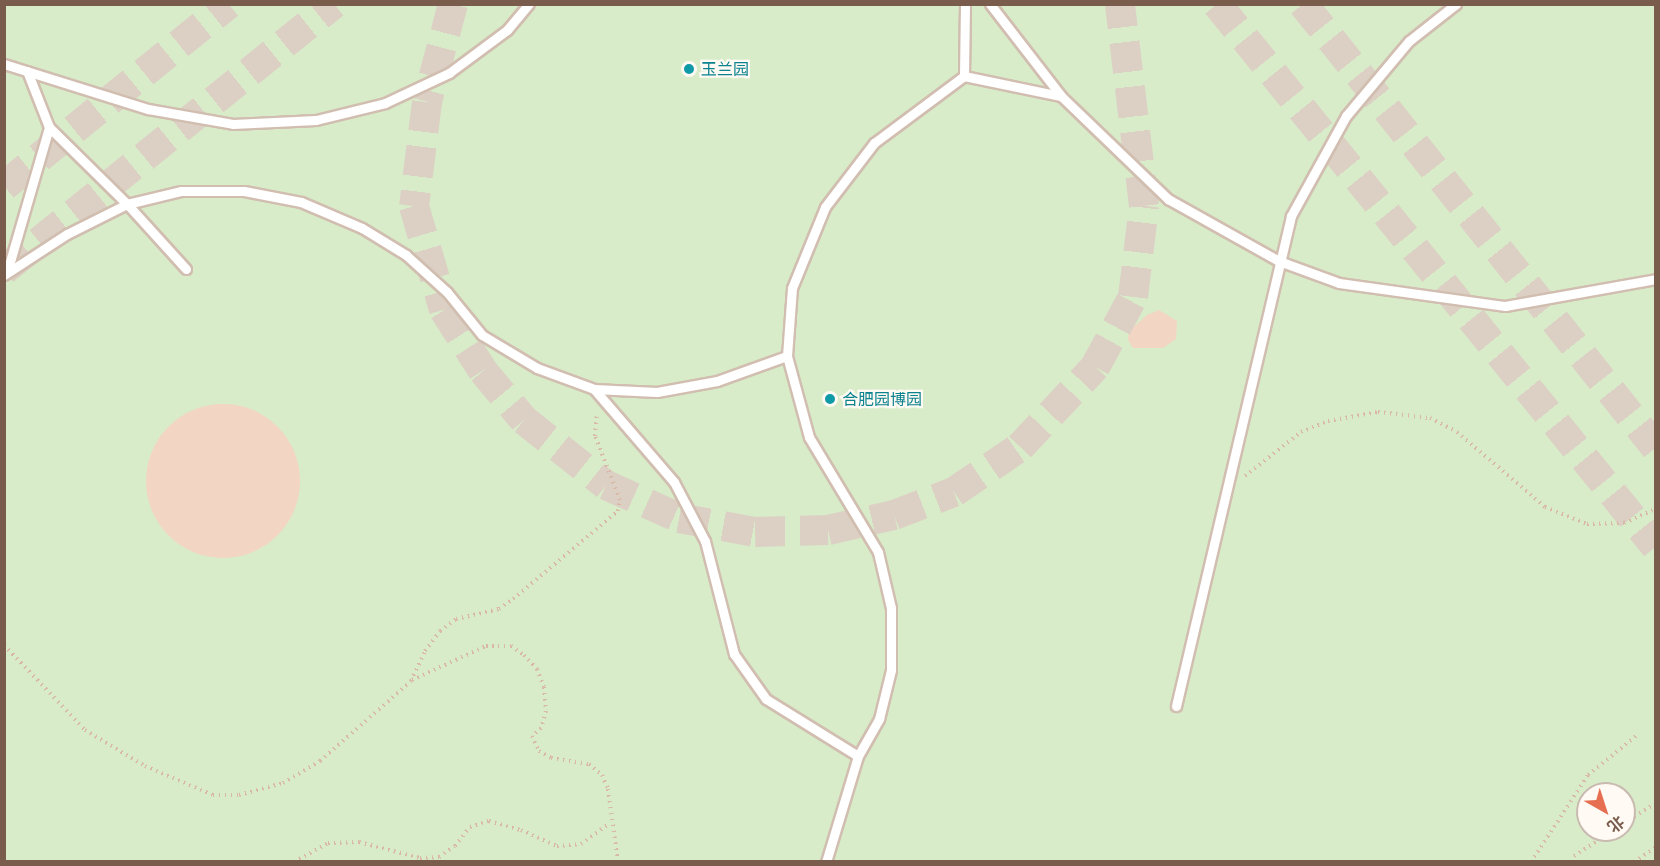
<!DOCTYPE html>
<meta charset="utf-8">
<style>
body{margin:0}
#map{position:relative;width:1660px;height:866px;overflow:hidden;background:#fdf6ec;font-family:Ubuntu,"Noto Sans SC",sans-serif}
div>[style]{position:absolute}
.green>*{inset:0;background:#d8ecc9}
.building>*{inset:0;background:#f3d5c3}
.round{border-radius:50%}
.primary-tunnel>*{height:30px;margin-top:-15px;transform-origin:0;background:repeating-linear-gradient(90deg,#dcd0c4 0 30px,transparent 0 45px)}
.path>*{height:4px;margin-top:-2px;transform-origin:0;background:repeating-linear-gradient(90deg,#d9b8a5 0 1.5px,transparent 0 6px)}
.roads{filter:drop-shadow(2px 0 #d1beb0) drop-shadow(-2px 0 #d1beb0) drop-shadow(0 2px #d1beb0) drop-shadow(0 -2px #d1beb0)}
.service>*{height:9px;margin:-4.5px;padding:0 4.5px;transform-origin:4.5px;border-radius:4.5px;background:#fff}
.dots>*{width:16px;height:16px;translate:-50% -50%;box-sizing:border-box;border:3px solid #fffaf3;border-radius:50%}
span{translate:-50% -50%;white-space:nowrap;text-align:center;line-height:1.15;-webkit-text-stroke:4.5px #fffaf3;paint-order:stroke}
.culture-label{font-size:16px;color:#0d838f}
.left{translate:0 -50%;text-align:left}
.frame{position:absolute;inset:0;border:6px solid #7a5c4d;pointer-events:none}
.north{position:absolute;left:1576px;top:782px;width:60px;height:60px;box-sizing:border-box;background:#fffaf3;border:2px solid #cabbb1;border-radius:50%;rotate:141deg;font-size:16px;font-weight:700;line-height:24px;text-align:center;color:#7a5c4d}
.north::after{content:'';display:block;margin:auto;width:21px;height:27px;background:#e76f51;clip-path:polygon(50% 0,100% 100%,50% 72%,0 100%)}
</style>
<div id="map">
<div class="green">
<div style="clip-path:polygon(evenodd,5px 5px,1655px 5px,1655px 861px,5px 862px,5px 5px,1588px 794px,1624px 794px,1624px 830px,1588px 830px,1588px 794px)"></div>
</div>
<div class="building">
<div style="clip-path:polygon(1159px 310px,1177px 321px,1176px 339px,1163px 348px,1133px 348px,1128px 340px,1129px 331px,1147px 315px)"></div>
<div class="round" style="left:146px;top:404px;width:154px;height:154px"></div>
</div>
<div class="primary-tunnel">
<div style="left:453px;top:4px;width:101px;rotate:104.9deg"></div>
<div style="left:427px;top:102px;width:105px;rotate:97.1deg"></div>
<div style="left:414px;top:206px;width:108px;rotate:73.9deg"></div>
<div style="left:444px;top:310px;width:72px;rotate:57.4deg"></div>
<div style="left:483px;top:371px;width:64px;rotate:50.1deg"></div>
<div style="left:524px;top:420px;width:105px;rotate:38.4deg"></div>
<div style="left:606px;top:485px;width:80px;rotate:24.3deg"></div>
<div style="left:679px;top:518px;width:77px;rotate:10.4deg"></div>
<div style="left:755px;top:532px;width:73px;rotate:-1.6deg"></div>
<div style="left:828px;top:530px;width:68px;rotate:-12.8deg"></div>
<div style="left:894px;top:515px;width:64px;rotate:-21deg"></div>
<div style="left:954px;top:492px;width:80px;rotate:-34.3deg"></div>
<div style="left:1020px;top:447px;width:110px;rotate:-46.8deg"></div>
<div style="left:1095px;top:367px;width:80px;rotate:-61.5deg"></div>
<div style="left:1133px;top:297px;width:92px;rotate:-83.1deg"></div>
<div style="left:1144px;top:206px;width:203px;rotate:-96.8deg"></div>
<div style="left:1217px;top:4px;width:698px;rotate:51.05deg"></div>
<div style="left:1303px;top:4px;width:567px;rotate:51.51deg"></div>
<div style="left:4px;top:186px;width:289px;rotate:-39deg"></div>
<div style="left:4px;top:270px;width:424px;rotate:-38.9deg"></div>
</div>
<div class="path">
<div style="left:1245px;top:476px;width:71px;rotate:-38.2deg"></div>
<div style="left:1301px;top:432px;width:29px;rotate:-22deg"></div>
<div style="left:1328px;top:421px;width:51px;rotate:-10.2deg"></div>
<div style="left:1378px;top:412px;width:52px;rotate:6.6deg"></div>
<div style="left:1430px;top:418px;width:30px;rotate:27deg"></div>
<div style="left:1457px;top:432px;width:116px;rotate:40.4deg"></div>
<div style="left:1545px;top:507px;width:45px;rotate:22deg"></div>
<div style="left:1587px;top:524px;width:37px;rotate:-2deg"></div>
<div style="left:1624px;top:523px;width:35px;rotate:-24deg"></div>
<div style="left:4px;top:645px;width:117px;rotate:46.4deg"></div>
<div style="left:85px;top:730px;width:70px;rotate:31deg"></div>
<div style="left:145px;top:766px;width:74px;rotate:23.1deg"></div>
<div style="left:213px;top:795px;width:26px"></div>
<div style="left:239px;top:795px;width:46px;rotate:-15.3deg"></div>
<div style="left:283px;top:783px;width:43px;rotate:-30.7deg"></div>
<div style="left:320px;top:761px;width:121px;rotate:-41.3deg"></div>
<div style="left:411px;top:681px;width:33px;rotate:-65deg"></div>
<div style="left:425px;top:651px;width:25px;rotate:-53deg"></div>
<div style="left:440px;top:631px;width:20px;rotate:-37deg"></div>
<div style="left:456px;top:619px;width:44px;rotate:-13.1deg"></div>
<div style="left:499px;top:609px;width:17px;rotate:-36deg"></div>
<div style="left:513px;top:599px;width:137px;rotate:-40deg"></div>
<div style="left:618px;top:511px;width:11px;rotate:-80deg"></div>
<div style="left:620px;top:500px;width:69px;rotate:-111.3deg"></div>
<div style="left:595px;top:436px;width:21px;rotate:-85deg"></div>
<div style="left:412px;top:680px;width:81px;rotate:-24.7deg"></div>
<div style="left:486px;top:646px;width:25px"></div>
<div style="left:511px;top:646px;width:16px;rotate:35deg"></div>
<div style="left:524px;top:655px;width:19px;rotate:47deg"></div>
<div style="left:537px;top:669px;width:19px;rotate:69deg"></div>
<div style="left:544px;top:687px;width:24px;rotate:85deg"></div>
<div style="left:546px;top:711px;width:18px;rotate:106deg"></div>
<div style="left:541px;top:728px;width:12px;rotate:138deg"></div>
<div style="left:532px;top:736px;width:17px;rotate:65deg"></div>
<div style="left:539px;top:751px;width:14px;rotate:30deg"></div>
<div style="left:551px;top:758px;width:38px;rotate:9deg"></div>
<div style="left:589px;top:764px;width:17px;rotate:40deg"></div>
<div style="left:602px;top:775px;width:15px;rotate:67deg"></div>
<div style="left:608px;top:789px;width:74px;rotate:82.2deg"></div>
<div style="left:1624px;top:823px;width:38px;rotate:-32deg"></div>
<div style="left:294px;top:862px;width:39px;rotate:-29deg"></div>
<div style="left:328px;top:843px;width:31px;rotate:-2deg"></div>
<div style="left:359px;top:842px;width:63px;rotate:14.7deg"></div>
<div style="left:420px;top:858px;width:19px;rotate:-3deg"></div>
<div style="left:439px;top:857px;width:19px;rotate:-35deg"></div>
<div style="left:455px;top:846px;width:24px;rotate:-52deg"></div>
<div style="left:470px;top:827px;width:20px;rotate:-18deg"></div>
<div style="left:489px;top:821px;width:33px;rotate:16deg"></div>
<div style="left:521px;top:830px;width:39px;rotate:24deg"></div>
<div style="left:557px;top:846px;width:24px;rotate:-5deg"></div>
<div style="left:581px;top:844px;width:36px;rotate:-36deg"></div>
<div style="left:1531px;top:862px;width:104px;rotate:-56.8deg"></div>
<div style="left:1588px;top:775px;width:63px;rotate:-39.2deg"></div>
<div style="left:1572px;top:862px;width:6px;rotate:-72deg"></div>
<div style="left:1574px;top:856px;width:48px;rotate:-33deg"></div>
<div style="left:1634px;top:862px;width:27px;rotate:-34deg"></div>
</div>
<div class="roads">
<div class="service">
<div style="left:990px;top:4px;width:116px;rotate:52.3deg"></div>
<div style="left:1061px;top:96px;width:149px;rotate:43.9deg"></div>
<div style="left:1168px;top:199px;width:127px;rotate:29.2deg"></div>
<div style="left:1279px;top:261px;width:64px;rotate:20.1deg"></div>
<div style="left:1339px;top:283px;width:168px;rotate:7.9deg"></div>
<div style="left:1505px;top:306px;width:153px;rotate:-10.1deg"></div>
<div style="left:4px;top:64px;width:151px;rotate:17.4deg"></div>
<div style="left:148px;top:109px;width:86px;rotate:10deg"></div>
<div style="left:233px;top:124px;width:83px;rotate:-2.8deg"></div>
<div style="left:316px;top:120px;width:71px;rotate:-13.8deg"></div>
<div style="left:385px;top:103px;width:71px;rotate:-25.1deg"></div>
<div style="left:449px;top:73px;width:72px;rotate:-36.6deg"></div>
<div style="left:507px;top:30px;width:34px;rotate:-50deg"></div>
<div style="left:964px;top:76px;width:72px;rotate:-89.2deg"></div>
<div style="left:186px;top:269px;width:88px;rotate:-132.2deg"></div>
<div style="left:127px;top:204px;width:56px;rotate:-13.5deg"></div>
<div style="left:181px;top:191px;width:63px"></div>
<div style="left:244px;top:191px;width:58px;rotate:10.9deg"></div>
<div style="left:301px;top:202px;width:66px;rotate:23.1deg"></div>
<div style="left:362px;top:228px;width:52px;rotate:31.5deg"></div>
<div style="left:406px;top:255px;width:55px;rotate:42.1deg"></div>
<div style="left:447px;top:292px;width:55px;rotate:50.9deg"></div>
<div style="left:482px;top:335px;width:64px;rotate:31deg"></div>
<div style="left:537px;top:368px;width:61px;rotate:20.2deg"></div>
<div style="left:594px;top:389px;width:63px;rotate:2.7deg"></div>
<div style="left:657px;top:392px;width:61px;rotate:-10.4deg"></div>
<div style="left:717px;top:381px;width:74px;rotate:-19.7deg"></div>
<div style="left:7px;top:272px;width:151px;rotate:-73.8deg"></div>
<div style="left:4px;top:275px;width:75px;rotate:-33.1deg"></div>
<div style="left:67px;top:234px;width:67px;rotate:-26.6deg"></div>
<div style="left:127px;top:204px;width:110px;rotate:-135.4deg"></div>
<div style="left:49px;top:127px;width:60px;rotate:-111.4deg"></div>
<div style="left:594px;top:389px;width:123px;rotate:49.3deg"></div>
<div style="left:674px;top:482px;width:67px;rotate:62.3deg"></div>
<div style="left:705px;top:541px;width:117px;rotate:75.6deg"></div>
<div style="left:734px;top:654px;width:55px;rotate:54.6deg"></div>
<div style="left:766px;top:699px;width:108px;rotate:31.8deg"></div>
<div style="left:1176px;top:706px;width:503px;rotate:-76.79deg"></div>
<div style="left:1291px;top:216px;width:114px;rotate:-61.2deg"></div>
<div style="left:1346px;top:116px;width:98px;rotate:-50deg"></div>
<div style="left:1409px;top:41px;width:60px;rotate:-38.2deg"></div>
<div style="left:826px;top:862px;width:111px;rotate:-73.2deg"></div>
<div style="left:858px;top:756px;width:43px;rotate:-60.4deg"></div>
<div style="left:879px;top:719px;width:50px;rotate:-76.2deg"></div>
<div style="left:891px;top:670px;width:62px;rotate:-90deg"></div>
<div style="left:891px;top:608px;width:57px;rotate:-103.1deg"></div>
<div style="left:878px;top:552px;width:134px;rotate:-121deg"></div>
<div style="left:809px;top:437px;width:84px;rotate:-105.2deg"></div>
<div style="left:787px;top:356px;width:68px;rotate:-85.8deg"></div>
<div style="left:792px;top:288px;width:87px;rotate:-67.8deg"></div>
<div style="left:825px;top:207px;width:81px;rotate:-52.6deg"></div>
<div style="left:874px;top:143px;width:112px;rotate:-36.7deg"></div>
<div style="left:964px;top:76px;width:99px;rotate:11.7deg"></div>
</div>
</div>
<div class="dots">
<div style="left:689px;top:69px;background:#0f9aa8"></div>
<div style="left:830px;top:399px;background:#0f9aa8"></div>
</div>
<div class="culture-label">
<span class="left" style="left:701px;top:69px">玉兰园</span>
<span class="left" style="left:842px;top:399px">合肥园博园</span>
</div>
<div class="frame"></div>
<div class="north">北</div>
</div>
